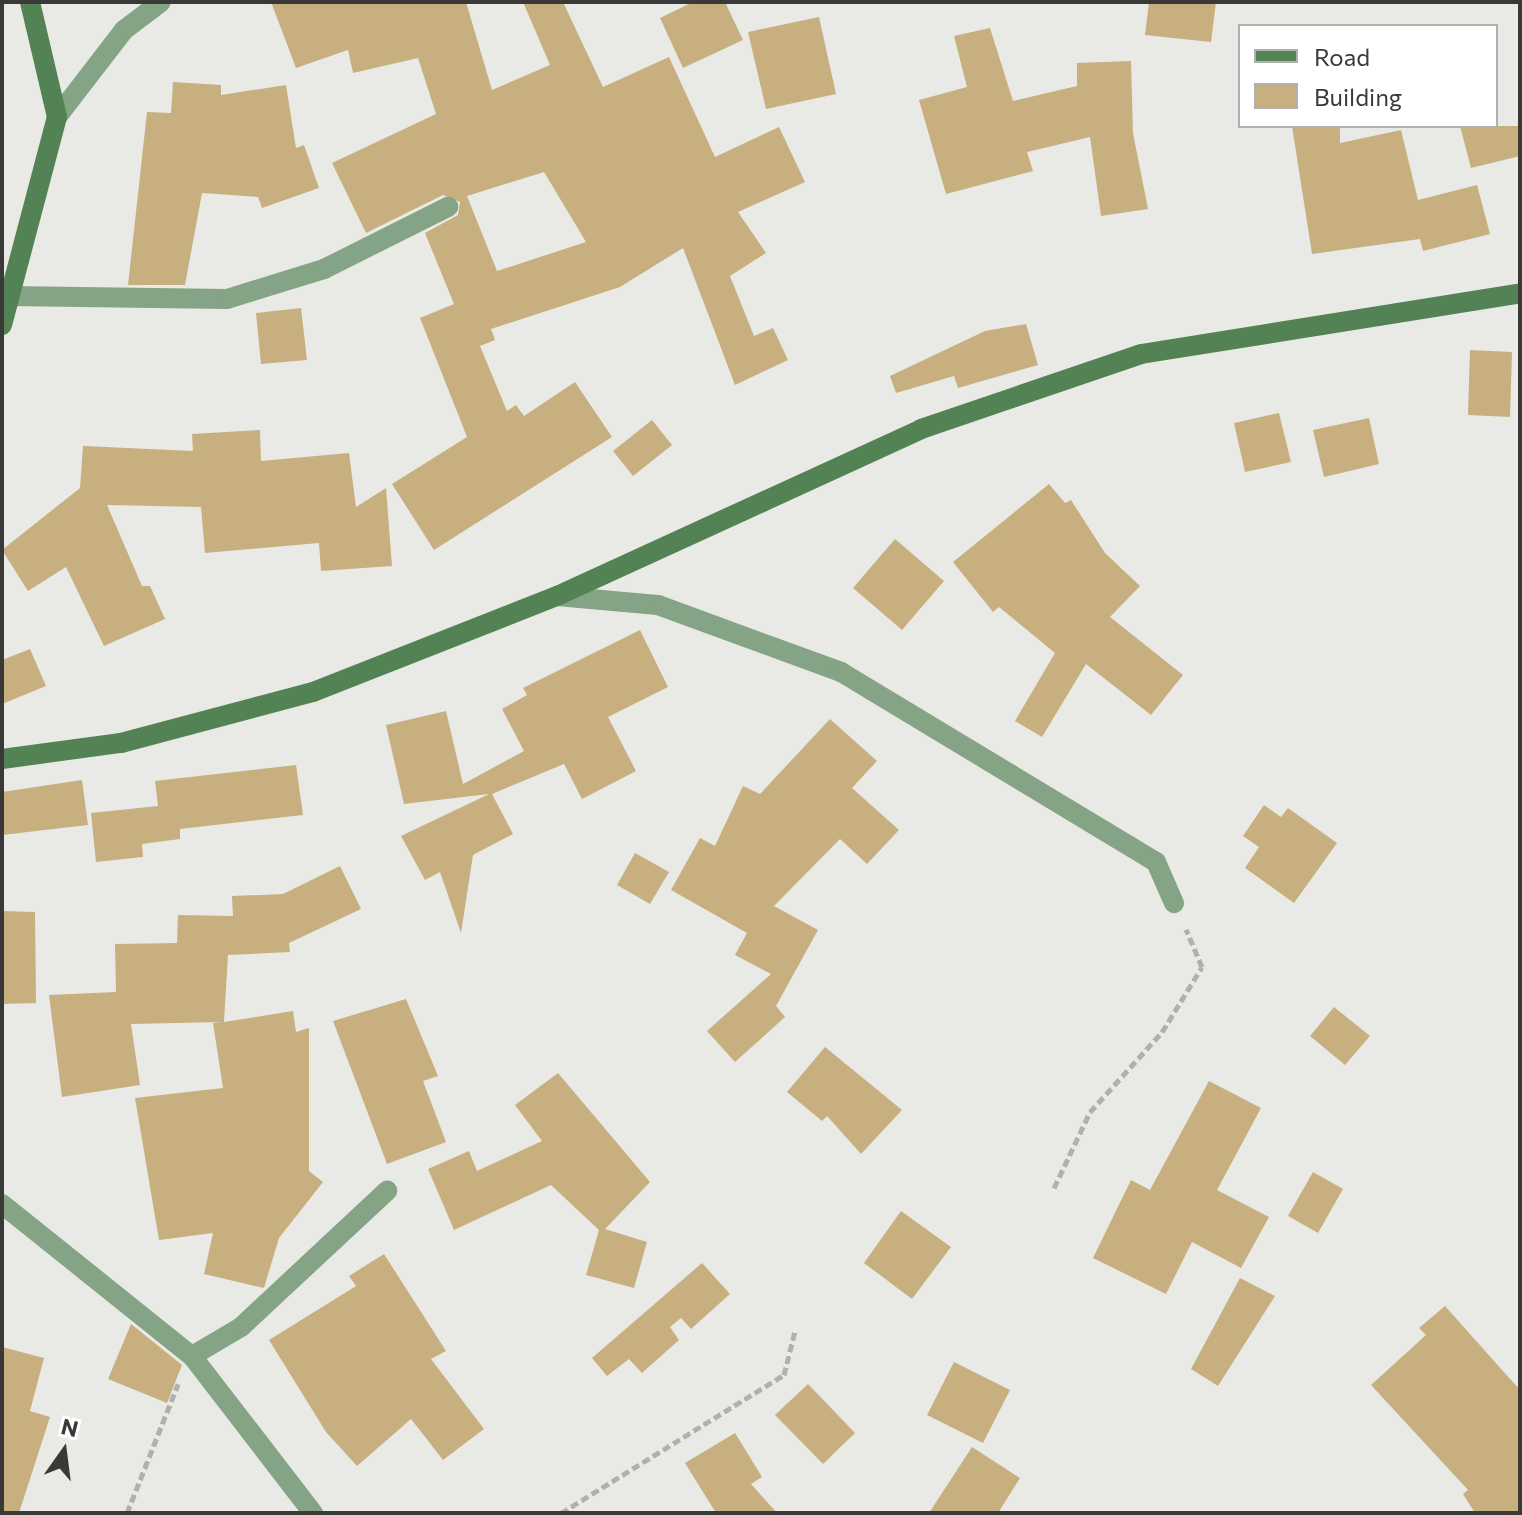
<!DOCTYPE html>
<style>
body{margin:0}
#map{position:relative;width:1522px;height:1515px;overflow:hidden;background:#e9eae5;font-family:Commissioner,sans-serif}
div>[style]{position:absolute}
.building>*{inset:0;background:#c8af80}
.path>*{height:5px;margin-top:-2.5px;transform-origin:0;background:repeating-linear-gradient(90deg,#b0b1ad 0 8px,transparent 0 12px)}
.street>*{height:20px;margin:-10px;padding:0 10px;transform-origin:10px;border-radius:10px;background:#85a485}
.secondary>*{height:20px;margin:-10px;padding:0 10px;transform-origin:10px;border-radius:10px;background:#538254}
span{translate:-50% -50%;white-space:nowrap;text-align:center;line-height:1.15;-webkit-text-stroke:6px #fff;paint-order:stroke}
.frame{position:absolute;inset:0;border:4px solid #393937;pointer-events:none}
.legend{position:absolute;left:1238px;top:24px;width:260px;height:104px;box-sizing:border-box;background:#fff;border:2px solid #b0b0af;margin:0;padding:10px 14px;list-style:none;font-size:24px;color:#393937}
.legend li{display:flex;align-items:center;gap:16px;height:40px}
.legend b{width:40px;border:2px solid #b0b0af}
.north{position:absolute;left:24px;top:1411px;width:80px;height:80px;-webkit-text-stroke:6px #fff;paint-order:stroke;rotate:14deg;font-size:22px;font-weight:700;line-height:32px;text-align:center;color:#393937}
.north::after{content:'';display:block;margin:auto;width:28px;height:36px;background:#393937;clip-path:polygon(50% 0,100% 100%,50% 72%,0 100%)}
</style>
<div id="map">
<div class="building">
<div style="clip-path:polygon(evenodd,271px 2px,466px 2px,492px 90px,550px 65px,523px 2px,563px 2px,603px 87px,669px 57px,715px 157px,779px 127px,805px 182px,738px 212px,766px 253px,730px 276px,754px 336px,773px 328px,788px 360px,735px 385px,683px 248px,620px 287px,491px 329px,495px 340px,480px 346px,507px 411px,516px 405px,524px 416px,575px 382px,612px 437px,434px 550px,392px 484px,467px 437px,420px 318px,454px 304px,425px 233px,458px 215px,460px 202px,443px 195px,366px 233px,332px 163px,436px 114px,418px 58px,353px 73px,348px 50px,296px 68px,271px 2px,544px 172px,586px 242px,497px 271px,467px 196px,544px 172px)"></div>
<div style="clip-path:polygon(693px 2px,725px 2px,743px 40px,683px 68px,660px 18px)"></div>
<div style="clip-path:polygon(1149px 2px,1216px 2px,1211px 42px,1145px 35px)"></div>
<div style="clip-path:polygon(819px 17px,836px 94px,766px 109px,748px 32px)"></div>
<div style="clip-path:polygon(990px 28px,1013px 101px,1077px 86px,1077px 63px,1131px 61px,1133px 133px,1148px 209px,1101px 216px,1090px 137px,1027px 152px,1033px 171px,946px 194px,919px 100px,967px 87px,954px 36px)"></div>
<div style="clip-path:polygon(173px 82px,221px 85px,221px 95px,286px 85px,296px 148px,304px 145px,319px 188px,262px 208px,258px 197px,202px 193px,185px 285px,128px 285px,147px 112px,171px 113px)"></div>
<div style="clip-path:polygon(1292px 126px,1340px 126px,1340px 143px,1401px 130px,1418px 200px,1477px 185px,1490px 234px,1423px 251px,1420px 239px,1312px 254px)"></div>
<div style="clip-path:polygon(1460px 126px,1520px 126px,1520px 156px,1471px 168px)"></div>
<div style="clip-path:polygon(301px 308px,307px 360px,261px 364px,256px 313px)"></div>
<div style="clip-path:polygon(1026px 324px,1038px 365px,958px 388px,954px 376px,896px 393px,890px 376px,985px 331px)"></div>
<div style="clip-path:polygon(1470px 350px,1512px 352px,1510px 417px,1468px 415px)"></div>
<div style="clip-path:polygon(1279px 413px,1291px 462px,1245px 472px,1234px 423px)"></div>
<div style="clip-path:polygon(1369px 418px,1379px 464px,1324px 477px,1313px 430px)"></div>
<div style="clip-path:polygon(652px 420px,672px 445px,633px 476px,613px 451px)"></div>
<div style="clip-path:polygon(260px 430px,261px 461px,349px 453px,356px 507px,386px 488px,392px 566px,321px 571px,319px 543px,205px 553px,201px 507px,107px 505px,142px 586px,150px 586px,165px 619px,104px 646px,66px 567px,28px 591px,2px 550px,80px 488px,83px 446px,193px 451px,192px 434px)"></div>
<div style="clip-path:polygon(1049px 484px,1065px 503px,1071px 500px,1105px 553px,1140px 586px,1110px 617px,1183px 675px,1151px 715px,1086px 664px,1042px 737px,1015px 721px,1055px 653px,999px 607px,993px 612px,953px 562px)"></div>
<div style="clip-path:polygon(895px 539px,944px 581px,902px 630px,853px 588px)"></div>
<div style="clip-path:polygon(640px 630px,668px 687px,608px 717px,636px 771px,582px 799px,564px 764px,492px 794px,513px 834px,473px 855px,461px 933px,440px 872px,425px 880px,401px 836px,489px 794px,404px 804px,386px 725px,446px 711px,463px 784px,524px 751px,502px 709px,527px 695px,523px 688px)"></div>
<div style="clip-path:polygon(30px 649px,46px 686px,2px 704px,2px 660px)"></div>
<div style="clip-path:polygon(830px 719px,877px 761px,852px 788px,899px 830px,867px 864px,840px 839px,774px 906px,818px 930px,776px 1006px,785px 1017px,735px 1062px,707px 1031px,771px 974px,735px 955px,747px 933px,671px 890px,700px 838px,715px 846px,743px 786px,760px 794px)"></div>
<div style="clip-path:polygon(296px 765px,303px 815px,180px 829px,180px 839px,142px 844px,143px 857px,96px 862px,91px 813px,158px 806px,155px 781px)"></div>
<div style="clip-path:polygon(82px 780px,88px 825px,2px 835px,2px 792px)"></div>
<div style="clip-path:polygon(1264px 805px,1281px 817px,1288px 808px,1337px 843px,1294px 903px,1245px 868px,1259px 847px,1243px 836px)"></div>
<div style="clip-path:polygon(635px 853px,669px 872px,650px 904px,617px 885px)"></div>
<div style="clip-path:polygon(340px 866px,361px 909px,289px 943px,290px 952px,228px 955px,224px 1022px,293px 1011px,296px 1032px,309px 1028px,309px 1171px,323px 1182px,279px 1238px,264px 1288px,204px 1274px,213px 1233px,159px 1240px,135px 1098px,223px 1088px,213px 1023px,221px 1022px,131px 1024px,140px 1085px,62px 1097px,49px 995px,116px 992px,115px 944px,177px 943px,178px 915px,233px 916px,232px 896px,283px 894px)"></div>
<div style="clip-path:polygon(2px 911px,35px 912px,36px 1003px,2px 1004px)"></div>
<div style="clip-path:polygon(406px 999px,438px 1076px,423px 1081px,446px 1142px,387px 1164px,333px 1021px)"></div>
<div style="clip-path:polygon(1334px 1007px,1370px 1036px,1345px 1065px,1310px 1036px)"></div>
<div style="clip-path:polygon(825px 1047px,902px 1110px,861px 1154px,827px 1116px,822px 1121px,787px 1092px)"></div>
<div style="clip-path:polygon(558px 1073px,650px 1182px,605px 1229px,647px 1242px,634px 1288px,586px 1275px,599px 1230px,551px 1185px,454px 1230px,428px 1169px,469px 1151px,477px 1171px,542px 1141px,515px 1105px)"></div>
<div style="clip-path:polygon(1209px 1081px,1261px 1108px,1217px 1190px,1269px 1217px,1241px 1268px,1192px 1242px,1166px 1294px,1093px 1258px,1131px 1180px,1150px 1190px)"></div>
<div style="clip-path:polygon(1313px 1172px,1343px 1189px,1318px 1233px,1288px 1216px)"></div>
<div style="clip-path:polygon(901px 1211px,951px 1247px,912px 1299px,864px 1263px)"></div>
<div style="clip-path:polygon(384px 1254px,446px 1351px,431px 1359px,484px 1429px,443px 1460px,411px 1419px,357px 1466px,326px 1432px,269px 1340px,356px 1286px,349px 1276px)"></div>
<div style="clip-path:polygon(702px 1263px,730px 1294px,691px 1329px,681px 1318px,670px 1327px,679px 1340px,642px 1373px,629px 1359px,607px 1376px,592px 1358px)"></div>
<div style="clip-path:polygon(1240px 1278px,1275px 1296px,1218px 1386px,1191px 1369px)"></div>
<div style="clip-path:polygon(1445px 1306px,1520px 1390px,1520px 1513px,1475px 1513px,1463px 1494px,1468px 1490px,1371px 1385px,1426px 1335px,1419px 1328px)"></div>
<div style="clip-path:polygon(131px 1324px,182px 1365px,167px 1403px,108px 1379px)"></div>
<div style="clip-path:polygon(2px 1347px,44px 1358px,30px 1411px,50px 1417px,19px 1513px,2px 1513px)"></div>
<div style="clip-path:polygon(954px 1362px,1010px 1390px,983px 1443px,927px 1415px)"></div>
<div style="clip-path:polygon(808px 1384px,855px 1433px,823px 1464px,775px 1415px)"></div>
<div style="clip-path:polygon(735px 1433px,762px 1477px,751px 1484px,777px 1513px,716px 1513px,685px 1463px)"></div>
<div style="clip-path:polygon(972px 1447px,1020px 1478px,998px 1513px,929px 1513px)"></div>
</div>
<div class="path">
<div style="left:1054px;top:1188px;width:84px;rotate:-64.7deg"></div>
<div style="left:1090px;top:1112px;width:108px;rotate:-48deg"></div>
<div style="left:1162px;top:1032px;width:76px;rotate:-58.4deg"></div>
<div style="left:1202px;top:967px;width:41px;rotate:-112.8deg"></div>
<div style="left:127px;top:1513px;width:139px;rotate:-68.4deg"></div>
<div style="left:561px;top:1513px;width:262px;rotate:-31.8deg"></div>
<div style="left:784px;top:1375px;width:45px;rotate:-76deg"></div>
</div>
<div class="street">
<div style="left:57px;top:117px;width:110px;rotate:-52.4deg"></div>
<div style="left:124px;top:30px;width:46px;rotate:-37.1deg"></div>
<div style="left:8px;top:296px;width:219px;rotate:0.8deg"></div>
<div style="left:227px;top:299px;width:102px;rotate:-17.2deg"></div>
<div style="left:324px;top:269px;width:139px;rotate:-26.6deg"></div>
<div style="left:557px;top:596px;width:101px;rotate:5.1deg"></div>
<div style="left:658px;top:605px;width:195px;rotate:20.1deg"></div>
<div style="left:841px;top:672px;width:368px;rotate:31.1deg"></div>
<div style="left:1156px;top:862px;width:45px;rotate:66.3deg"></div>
<div style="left:2px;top:1204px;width:243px;rotate:38.7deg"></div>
<div style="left:192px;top:1356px;width:198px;rotate:52.4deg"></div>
<div style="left:192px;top:1356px;width:57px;rotate:-30.6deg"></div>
<div style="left:241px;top:1327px;width:200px;rotate:-43deg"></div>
</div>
<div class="secondary">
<div style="left:2px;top:325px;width:215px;rotate:-75.2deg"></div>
<div style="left:57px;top:117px;width:118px;rotate:-103.2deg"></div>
<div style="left:2px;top:759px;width:120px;rotate:-7.7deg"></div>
<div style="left:121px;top:743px;width:199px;rotate:-14.9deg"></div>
<div style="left:313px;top:692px;width:262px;rotate:-21.5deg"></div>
<div style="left:557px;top:596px;width:400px;rotate:-24.6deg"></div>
<div style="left:921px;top:429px;width:232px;rotate:-18.8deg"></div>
<div style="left:1141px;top:354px;width:384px;rotate:-9.1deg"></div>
</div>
<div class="frame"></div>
<ul class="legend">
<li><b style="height:10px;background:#538254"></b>Road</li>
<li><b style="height:22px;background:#c8af80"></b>Building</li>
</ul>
<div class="north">N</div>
</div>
